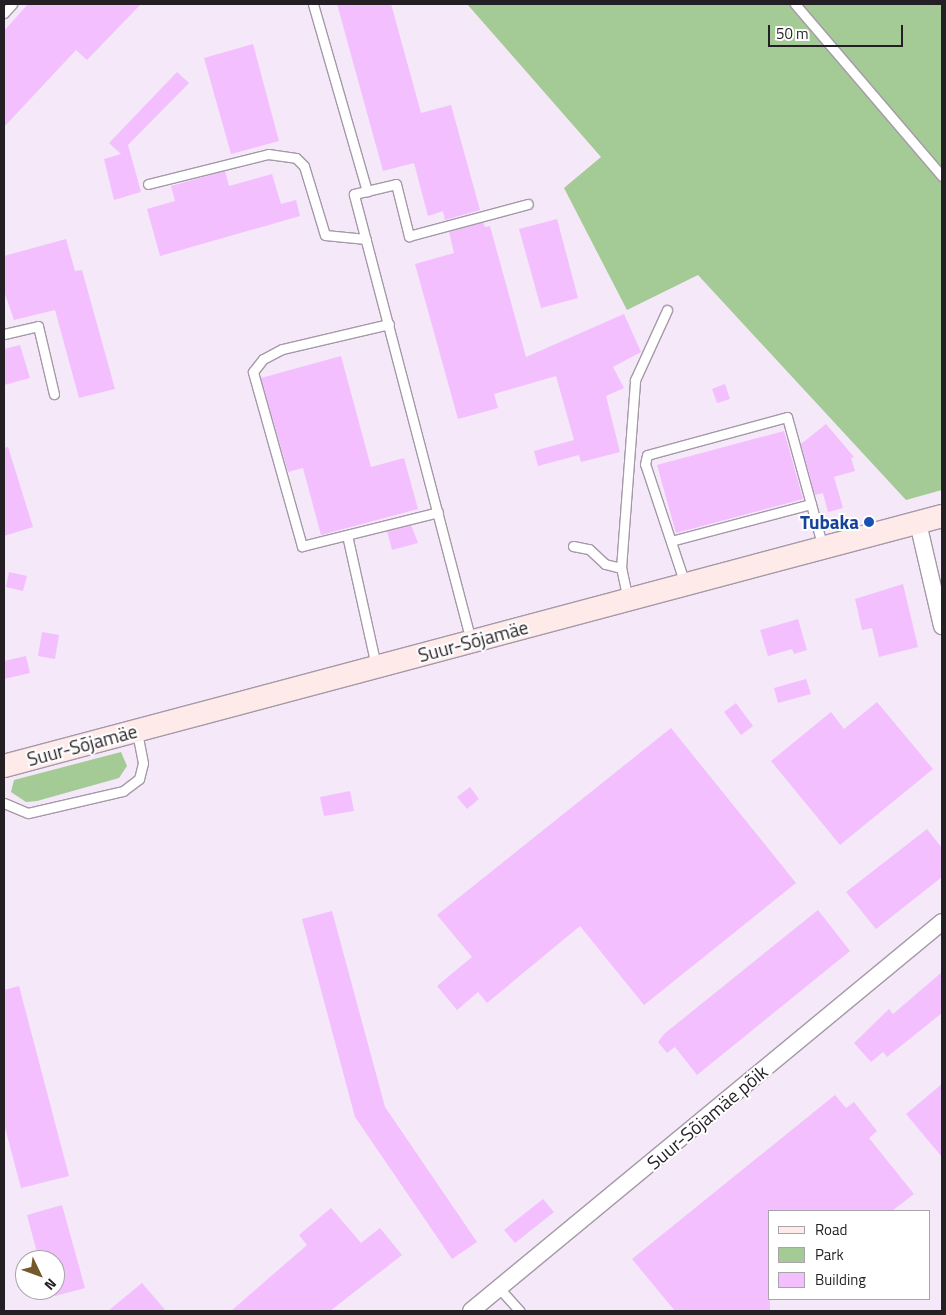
<!DOCTYPE html>
<meta charset="utf-8">
<style>
body{margin:0}
#map{position:relative;width:946px;height:1315px;overflow:hidden;background:#f5e8f8;font-family:"Titillium Web",sans-serif}
div>[style]{position:absolute}
.green>*{inset:0;background:#a4ca95}
.building>*{inset:0;background:#f3bffe}
.roads{filter:drop-shadow(1px 0 #a599a8) drop-shadow(-1px 0 #a599a8) drop-shadow(0 1px #a599a8) drop-shadow(0 -1px #a599a8)}
.lane>*{height:9px;margin:-4.5px;padding:0 4.5px;transform-origin:4.5px;border-radius:4.5px;background:#fff}
.street>*{height:16px;margin:-8px;padding:0 8px;transform-origin:8px;border-radius:8px;background:#fff}
.secondary>*{height:22px;margin:-11px;padding:0 11px;transform-origin:11px;border-radius:11px;background:#feeae9}
.dots>*{width:14px;height:14px;translate:-50% -50%;box-sizing:border-box;border:2px solid #fff;border-radius:50%}
span{translate:-50% -50%;white-space:nowrap;text-align:center;line-height:1.15;-webkit-text-stroke:4px #fff;paint-order:stroke}
.transit-label{font-size:19px;color:#164399;font-weight:700}
.right{translate:-100% -50%;text-align:right}
.street-label{font-size:19px;color:#241f25}
.frame{position:absolute;inset:0;border:5px solid #241f25;pointer-events:none}
.legend{position:absolute;left:768px;top:1210px;width:162px;height:90px;box-sizing:border-box;background:#fff;border:1px solid #a7a5a8;margin:0;padding:6px 9px;list-style:none;font-size:15px;color:#241f25}
.legend li{display:flex;align-items:center;gap:10px;height:25px}
.legend b{width:25px;border:1px solid #a7a5a8}
.north{position:absolute;left:15px;top:1250px;width:50px;height:50px;box-sizing:border-box;background:#fff;border:1px solid #a7a5a8;border-radius:50%;rotate:132deg;font-size:14px;font-weight:700;line-height:20px;text-align:center;color:#241f25}
.north::after{content:'';display:block;margin:auto;width:18px;height:22px;background:#75582b;clip-path:polygon(50% 0,100% 100%,50% 72%,0 100%)}
.scale{position:absolute;left:768px;top:25px;width:135px;height:22px;box-sizing:border-box;border:2px solid #241f25;border-top:0;padding-left:6px;font-size:15px;line-height:18px;white-space:nowrap;color:#241f25;-webkit-text-stroke:4px #fff;paint-order:stroke}
</style>
<div id="map">
<div class="green">
<div style="clip-path:polygon(467px 4px,942px 4px,942px 490px,906px 500px,698px 275px,627px 310px,564px 188px,601px 157px)"></div>
<div style="clip-path:polygon(121px 752px,127px 766px,119px 778px,37px 801px,26px 802px,11px 792px,14px 780px)"></div>
</div>
<div class="building">
<div style="clip-path:polygon(28px 4px,141px 4px,87px 60px,76px 50px,4px 127px,4px 31px)"></div>
<div style="clip-path:polygon(337px 4px,391px 4px,421px 113px,451px 105px,480px 210px,445px 220px,443px 211px,428px 216px,414px 163px,383px 171px)"></div>
<div style="clip-path:polygon(253px 44px,279px 141px,231px 154px,204px 58px)"></div>
<div style="clip-path:polygon(177px 72px,189px 83px,128px 145px,141px 192px,114px 200px,104px 159px,121px 154px,109px 143px)"></div>
<div style="clip-path:polygon(225px 171px,229px 186px,272px 174px,281px 204px,296px 200px,300px 216px,160px 256px,147px 209px,175px 201px,171px 186px)"></div>
<div style="clip-path:polygon(557px 219px,578px 298px,541px 308px,519px 229px)"></div>
<div style="clip-path:polygon(483px 222px,485px 227px,490px 226px,526px 357px,624px 314px,641px 352px,613px 367px,624px 388px,606px 396px,620px 452px,581px 462px,579px 455px,538px 466px,534px 451px,574px 440px,556px 376px,494px 394px,498px 408px,458px 419px,415px 264px,454px 253px,449px 232px)"></div>
<div style="clip-path:polygon(66px 239px,75px 271px,82px 270px,115px 389px,79px 398px,55px 310px,14px 320px,4px 291px,4px 256px)"></div>
<div style="clip-path:polygon(20px 345px,30px 378px,4px 385px,4px 349px)"></div>
<div style="clip-path:polygon(341px 356px,371px 467px,404px 458px,418px 509px,321px 535px,303px 468px,288px 472px,261px 378px)"></div>
<div style="clip-path:polygon(725px 384px,730px 399px,717px 403px,712px 389px)"></div>
<div style="clip-path:polygon(826px 424px,854px 457px,851px 458px,855px 471px,834px 477px,843px 508px,828px 512px,823px 493px,815px 495px,801px 444px)"></div>
<div style="clip-path:polygon(784px 431px,803px 499px,676px 533px,657px 465px)"></div>
<div style="clip-path:polygon(8px 447px,33px 527px,4px 536px,4px 448px)"></div>
<div style="clip-path:polygon(411px 525px,418px 543px,392px 550px,387px 531px)"></div>
<div style="clip-path:polygon(9px 572px,27px 576px,23px 591px,6px 587px)"></div>
<div style="clip-path:polygon(903px 584px,918px 647px,879px 657px,872px 628px,862px 630px,855px 599px)"></div>
<div style="clip-path:polygon(798px 619px,807px 650px,794px 654px,792px 649px,768px 656px,760px 630px)"></div>
<div style="clip-path:polygon(42px 632px,59px 635px,55px 659px,38px 656px)"></div>
<div style="clip-path:polygon(26px 656px,30px 673px,4px 679px,4px 661px)"></div>
<div style="clip-path:polygon(806px 679px,811px 694px,778px 703px,774px 688px)"></div>
<div style="clip-path:polygon(877px 702px,933px 769px,840px 845px,771px 761px,831px 712px,844px 729px)"></div>
<div style="clip-path:polygon(736px 703px,753px 726px,741px 735px,724px 712px)"></div>
<div style="clip-path:polygon(671px 728px,796px 883px,644px 1005px,580px 926px,487px 1003px,478px 992px,457px 1010px,437px 986px,472px 957px,437px 915px)"></div>
<div style="clip-path:polygon(470px 787px,479px 799px,467px 809px,457px 797px)"></div>
<div style="clip-path:polygon(350px 791px,354px 811px,324px 816px,320px 797px)"></div>
<div style="clip-path:polygon(927px 829px,942px 848px,942px 877px,876px 929px,846px 892px)"></div>
<div style="clip-path:polygon(818px 910px,850px 951px,697px 1075px,675px 1047px,667px 1053px,658px 1042px,664px 1034px)"></div>
<div style="clip-path:polygon(332px 911px,385px 1107px,477px 1242px,452px 1259px,355px 1117px,302px 919px)"></div>
<div style="clip-path:polygon(942px 972px,942px 1013px,887px 1057px,883px 1052px,871px 1062px,854px 1043px,889px 1009px,893px 1014px)"></div>
<div style="clip-path:polygon(19px 986px,69px 1176px,21px 1188px,4px 1124px,4px 990px)"></div>
<div style="clip-path:polygon(942px 1084px,942px 1157px,906px 1114px)"></div>
<div style="clip-path:polygon(835px 1095px,846px 1108px,854px 1102px,877px 1131px,869px 1138px,914px 1194px,892px 1211px,770px 1211px,770px 1311px,675px 1311px,632px 1259px)"></div>
<div style="clip-path:polygon(543px 1199px,554px 1212px,515px 1243px,504px 1230px)"></div>
<div style="clip-path:polygon(62px 1205px,85px 1288px,55px 1296px,55px 1260px,39px 1260px,27px 1215px)"></div>
<div style="clip-path:polygon(331px 1208px,361px 1243px,380px 1228px,402px 1255px,330px 1311px,231px 1311px,307px 1245px,299px 1235px)"></div>
<div style="clip-path:polygon(142px 1283px,166px 1311px,108px 1311px)"></div>
</div>
<div class="roads">
<div class="lane">
<div style="left:313px;top:4px;width:195px;rotate:73.9deg"></div>
<div style="left:795px;top:4px;width:226px;rotate:49.5deg"></div>
<div style="left:4px;top:13px;width:12px;rotate:-48deg"></div>
<div style="left:148px;top:184px;width:124px;rotate:-14deg"></div>
<div style="left:268px;top:154px;width:28px;rotate:8deg"></div>
<div style="left:296px;top:158px;width:11px;rotate:45deg"></div>
<div style="left:304px;top:166px;width:72px;rotate:73.1deg"></div>
<div style="left:325px;top:235px;width:41px;rotate:5.6deg"></div>
<div style="left:389px;top:324px;width:110px;rotate:166.8deg"></div>
<div style="left:282px;top:349px;width:21px;rotate:152deg"></div>
<div style="left:263px;top:359px;width:16px;rotate:128deg"></div>
<div style="left:253px;top:372px;width:181px;rotate:74.3deg"></div>
<div style="left:302px;top:546px;width:140px;rotate:-14deg"></div>
<div style="left:4px;top:334px;width:35px;rotate:-13deg"></div>
<div style="left:38px;top:326px;width:70px;rotate:76.8deg"></div>
<div style="left:347px;top:535px;width:134px;rotate:77.5deg"></div>
<div style="left:671px;top:541px;width:145px;rotate:-14.8deg"></div>
<div style="left:573px;top:546px;width:16px;rotate:11deg"></div>
<div style="left:589px;top:549px;width:22px;rotate:43deg"></div>
<div style="left:605px;top:564px;width:16px;rotate:14deg"></div>
<div style="left:685px;top:584px;width:126px;rotate:-108.4deg"></div>
<div style="left:645px;top:464px;width:9px;rotate:-77deg"></div>
<div style="left:647px;top:455px;width:145px;rotate:-15.2deg"></div>
<div style="left:787px;top:417px;width:136px;rotate:74.6deg"></div>
<div style="left:628px;top:600px;width:33px;rotate:-102deg"></div>
<div style="left:621px;top:568px;width:189px;rotate:-85.7deg"></div>
<div style="left:635px;top:380px;width:77px;rotate:-65.4deg"></div>
<div style="left:471px;top:641px;width:462px;rotate:-104.7deg"></div>
<div style="left:354px;top:194px;width:43px;rotate:-13.4deg"></div>
<div style="left:396px;top:184px;width:54px;rotate:76deg"></div>
<div style="left:409px;top:236px;width:123px;rotate:-15.1deg"></div>
<div style="left:4px;top:803px;width:26px;rotate:23deg"></div>
<div style="left:28px;top:813px;width:98px;rotate:-13deg"></div>
<div style="left:123px;top:791px;width:20px;rotate:-37deg"></div>
<div style="left:139px;top:779px;width:16px;rotate:-76deg"></div>
<div style="left:143px;top:763px;width:33px;rotate:-101deg"></div>
<div style="left:499px;top:1288px;width:31px;rotate:48deg"></div>
</div>
<div class="street">
<div style="left:918px;top:523px;width:106px;rotate:76.9deg"></div>
<div style="left:471px;top:1311px;width:611px;rotate:-39.55deg"></div>
</div>
<div class="secondary">
<div style="left:4px;top:766px;width:971px;rotate:-14.92deg"></div>
</div>
</div>
<div class="dots">
<div style="left:869px;top:522px;background:#1a4fb4"></div>
</div>
<div class="transit-label">
<span class="right" style="left:859px;top:522px">Tubaka</span>
</div>
<div class="street-label">
<span style="left:473px;top:641px;rotate:-15deg">Suur-Sõjamäe</span>
<span style="left:82px;top:745px;rotate:-15deg">Suur-Sõjamäe</span>
<span style="left:707px;top:1117px;rotate:-40deg">Suur-Sõjamäe põik</span>
</div>
<div class="frame"></div>
<ul class="legend">
<li><b style="height:6px;background:#feeae9"></b>Road</li>
<li><b style="height:14px;background:#a4ca95"></b>Park</li>
<li><b style="height:14px;background:#f3bffe"></b>Building</li>
</ul>
<div class="north">N</div>
<div class="scale">50 m</div>
</div>
